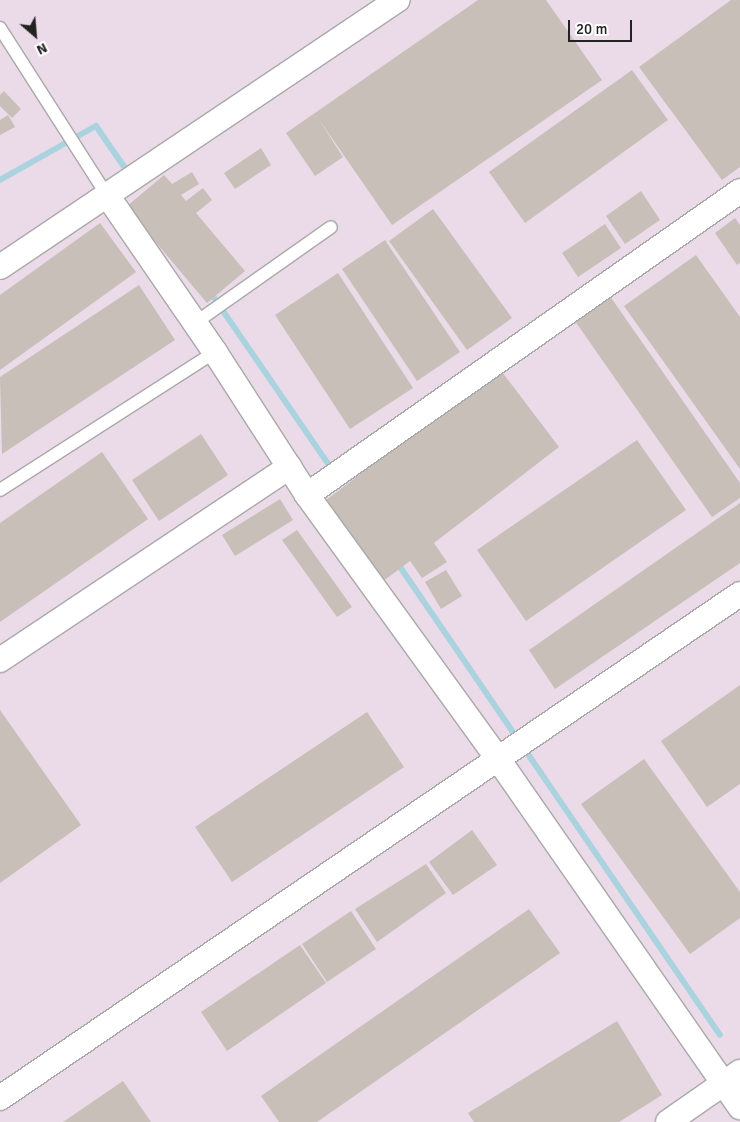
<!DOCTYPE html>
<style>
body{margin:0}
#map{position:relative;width:740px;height:1122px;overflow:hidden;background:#f2efe9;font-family:Signika,sans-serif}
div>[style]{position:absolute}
.industrial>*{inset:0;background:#ebdbe8}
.stream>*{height:6px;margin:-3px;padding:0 3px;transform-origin:3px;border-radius:3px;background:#aad3df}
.building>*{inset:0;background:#c7bfb8}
.roads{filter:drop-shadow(1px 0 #a9a9a9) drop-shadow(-1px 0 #a9a9a9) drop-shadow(0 1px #a9a9a9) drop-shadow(0 -1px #a9a9a9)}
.lane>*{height:12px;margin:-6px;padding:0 6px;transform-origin:6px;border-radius:6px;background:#fff}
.street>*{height:24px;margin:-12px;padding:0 12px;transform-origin:12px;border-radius:12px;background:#fff}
span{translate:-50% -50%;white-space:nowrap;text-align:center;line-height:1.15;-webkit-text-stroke:4px #fff;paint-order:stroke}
.north{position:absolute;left:10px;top:10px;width:50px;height:50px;-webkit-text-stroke:4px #fff;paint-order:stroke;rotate:153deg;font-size:14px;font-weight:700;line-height:20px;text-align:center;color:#222}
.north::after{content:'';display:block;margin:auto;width:18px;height:22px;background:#222;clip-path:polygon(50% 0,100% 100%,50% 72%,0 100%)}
.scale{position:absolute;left:568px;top:20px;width:64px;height:22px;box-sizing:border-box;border:2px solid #222;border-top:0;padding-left:6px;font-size:15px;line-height:18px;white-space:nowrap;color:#222;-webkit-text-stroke:4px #fff;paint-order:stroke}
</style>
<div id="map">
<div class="industrial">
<div style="clip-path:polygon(0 0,740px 0,740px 1122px,0 1122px)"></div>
</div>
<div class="stream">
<div style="left:0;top:180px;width:110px;rotate:-29.4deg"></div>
<div style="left:96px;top:126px;width:58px;rotate:55.5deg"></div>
<div style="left:210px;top:292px;width:217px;rotate:55.5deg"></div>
<div style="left:396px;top:561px;width:574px;rotate:55.65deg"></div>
</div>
<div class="building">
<div style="clip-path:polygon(478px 0,546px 0,602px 80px,392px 225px,318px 118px,343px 157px,315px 176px,286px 133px)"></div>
<div style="clip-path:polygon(731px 0,740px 0,740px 167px,722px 180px,639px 67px)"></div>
<div style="clip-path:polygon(632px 70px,668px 120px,525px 223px,489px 172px)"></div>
<div style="clip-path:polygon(4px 91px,21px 109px,12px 118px,0 106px,0 95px)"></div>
<div style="clip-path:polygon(8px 115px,15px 127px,0 135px,0 120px)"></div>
<div style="clip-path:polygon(261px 148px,271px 165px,235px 189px,224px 173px)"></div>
<div style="clip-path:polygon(192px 172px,199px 184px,181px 195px,186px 201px,203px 188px,212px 200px,196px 213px,245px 271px,207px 303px,126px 207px,164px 175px,172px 184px)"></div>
<div style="clip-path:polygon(641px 191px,660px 220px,625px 244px,606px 216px)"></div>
<div style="clip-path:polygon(433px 209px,512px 318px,467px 350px,389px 241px)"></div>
<div style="clip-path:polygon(735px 218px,740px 225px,740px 263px,737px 265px,715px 233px)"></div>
<div style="clip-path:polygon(100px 223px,136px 272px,0 370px,0 295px)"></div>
<div style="clip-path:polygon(605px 224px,621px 248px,578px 277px,562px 253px)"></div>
<div style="clip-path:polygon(385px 240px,460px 352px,417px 381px,342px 269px)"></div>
<div style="clip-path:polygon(696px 255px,740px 317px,740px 469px,624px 306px)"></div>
<div style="clip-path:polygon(338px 273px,413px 388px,350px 429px,275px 315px)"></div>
<div style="clip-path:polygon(139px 285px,175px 340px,2px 454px,0 377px)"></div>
<div style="clip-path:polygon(605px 289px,740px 483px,740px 498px,712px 517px,570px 314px)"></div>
<div style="clip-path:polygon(499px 368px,559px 447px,434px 543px,447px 562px,422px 578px,410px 561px,378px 585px,317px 507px)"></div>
<div style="clip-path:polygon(201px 434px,228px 475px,159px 521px,132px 480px)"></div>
<div style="clip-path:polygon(637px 440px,686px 510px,526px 621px,477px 550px)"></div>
<div style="clip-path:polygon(102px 452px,148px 519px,0 622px,0 523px)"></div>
<div style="clip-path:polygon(280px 499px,293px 520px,235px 556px,222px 535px)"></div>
<div style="clip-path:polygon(740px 503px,740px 563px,555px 689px,529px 650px)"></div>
<div style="clip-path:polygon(297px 530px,352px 607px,337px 617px,282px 540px)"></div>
<div style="clip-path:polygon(446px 570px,462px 596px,441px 609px,425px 582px)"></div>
<div style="clip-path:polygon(740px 685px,740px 784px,707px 807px,661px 741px)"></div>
<div style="clip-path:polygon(0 710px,81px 825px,0 883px)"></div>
<div style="clip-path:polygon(367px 712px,404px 767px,232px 882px,195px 827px)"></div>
<div style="clip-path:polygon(644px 759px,740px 892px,740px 918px,690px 954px,581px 804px)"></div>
<div style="clip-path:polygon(472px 830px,497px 865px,453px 895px,429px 862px)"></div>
<div style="clip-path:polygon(426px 864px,446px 893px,377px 942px,355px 909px)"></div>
<div style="clip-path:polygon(529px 909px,560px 953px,317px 1122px,279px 1122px,261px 1096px)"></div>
<div style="clip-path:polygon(351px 911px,376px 949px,327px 982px,302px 944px)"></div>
<div style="clip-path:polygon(300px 945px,326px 983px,227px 1051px,201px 1012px)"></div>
<div style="clip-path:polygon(617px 1021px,662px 1095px,619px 1122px,474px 1122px,468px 1113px)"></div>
<div style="clip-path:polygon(123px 1081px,151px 1122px,63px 1122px)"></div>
</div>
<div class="roads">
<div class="lane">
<div style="left:0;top:28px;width:198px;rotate:57.4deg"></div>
<div style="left:195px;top:323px;width:166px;rotate:-35.2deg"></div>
<div style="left:0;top:490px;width:255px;rotate:-32.7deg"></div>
</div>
<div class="street">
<div style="left:107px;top:195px;width:191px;rotate:55.5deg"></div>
<div style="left:215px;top:352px;width:170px;rotate:57.2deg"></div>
<div style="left:307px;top:495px;width:326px;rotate:54.1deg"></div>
<div style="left:498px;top:759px;width:424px;rotate:55.2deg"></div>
<div style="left:0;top:267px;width:479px;rotate:-33.9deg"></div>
<div style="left:307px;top:495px;width:529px;rotate:-35.07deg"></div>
<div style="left:0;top:660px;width:348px;rotate:-33.7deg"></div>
<div style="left:0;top:1098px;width:895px;rotate:-34.26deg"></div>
<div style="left:668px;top:1122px;width:88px;rotate:-34.8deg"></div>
</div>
</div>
<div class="north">N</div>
<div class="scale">20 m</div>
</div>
